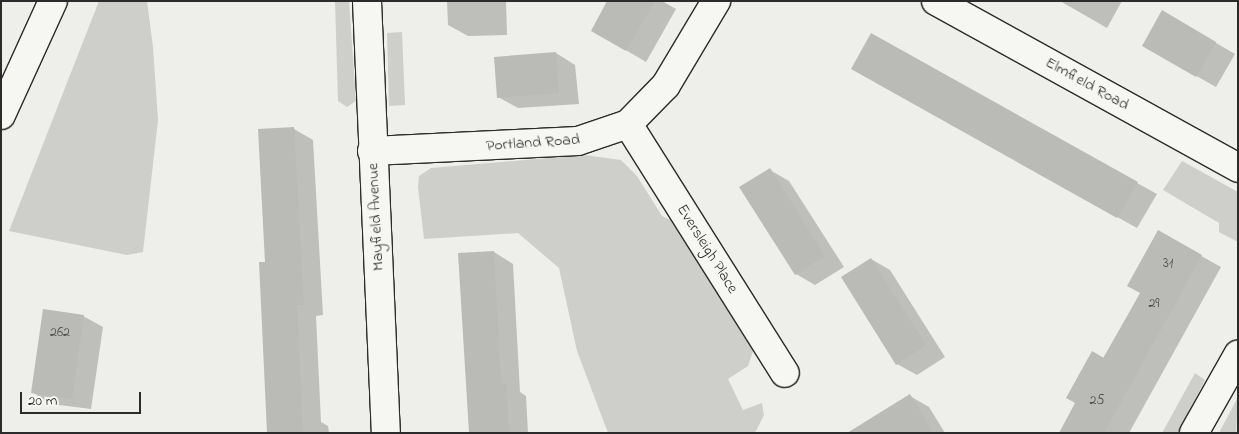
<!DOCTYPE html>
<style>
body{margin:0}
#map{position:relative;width:1239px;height:434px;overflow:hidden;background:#eeeeea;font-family:"Indie Flower",sans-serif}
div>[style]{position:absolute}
.green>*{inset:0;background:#cececa}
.shadow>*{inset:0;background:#0003}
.building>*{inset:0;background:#babab7}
.roads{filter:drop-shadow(1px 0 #2b2b2b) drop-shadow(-1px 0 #2b2b2b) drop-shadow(0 1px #2b2b2b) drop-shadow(0 -1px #2b2b2b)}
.minor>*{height:28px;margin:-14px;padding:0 14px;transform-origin:14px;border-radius:14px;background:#f6f6f2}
.primary>*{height:28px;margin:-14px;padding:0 14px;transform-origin:14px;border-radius:14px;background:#f6f6f2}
span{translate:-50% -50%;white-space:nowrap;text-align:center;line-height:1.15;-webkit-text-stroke:4px #f6f6f2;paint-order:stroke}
.number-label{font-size:14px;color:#4f4f4e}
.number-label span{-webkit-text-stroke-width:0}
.street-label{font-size:16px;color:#2b2b2b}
.frame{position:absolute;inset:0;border:2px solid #2b2b2b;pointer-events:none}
.scale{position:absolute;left:20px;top:392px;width:121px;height:22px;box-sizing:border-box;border:2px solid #2b2b2b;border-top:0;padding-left:6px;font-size:15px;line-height:18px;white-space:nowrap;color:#2b2b2b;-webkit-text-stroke:4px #f6f6f2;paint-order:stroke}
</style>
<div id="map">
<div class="green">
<div style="clip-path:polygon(99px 1px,147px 1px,153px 47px,158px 120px,143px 252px,127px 255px,9px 231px)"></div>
<div style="clip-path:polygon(335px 1px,349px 1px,356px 101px,347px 107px,338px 101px)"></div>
<div style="clip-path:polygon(402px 32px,405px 105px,389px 106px,387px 33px)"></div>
<div style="clip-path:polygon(584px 155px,621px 160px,637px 176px,662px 216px,677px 223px,755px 345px,748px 366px,728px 379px,743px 410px,762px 403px,764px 415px,755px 433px,608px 433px,577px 351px,559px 268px,518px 233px,424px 239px,418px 187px,419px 176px,431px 168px)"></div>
<div style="clip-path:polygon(1182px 161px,1238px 192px,1238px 242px,1219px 232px,1219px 223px,1163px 190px)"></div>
<div style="clip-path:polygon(1195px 373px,1205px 380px,1178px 433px,1162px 433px)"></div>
<div style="clip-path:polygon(1238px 397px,1236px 433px,1219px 433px)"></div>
</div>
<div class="shadow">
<div style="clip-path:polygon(447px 1px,506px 1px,507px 35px,468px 36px,448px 25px)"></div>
<div style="clip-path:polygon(609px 1px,662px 1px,676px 9px,646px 62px,592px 30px)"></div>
<div style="clip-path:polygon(1060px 1px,1122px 1px,1107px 28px)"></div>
<div style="clip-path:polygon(1163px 12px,1235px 54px,1216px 87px,1143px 46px)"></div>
<div style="clip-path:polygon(556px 53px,575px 65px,579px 104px,518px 108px,498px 97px)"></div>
<div style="clip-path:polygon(872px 80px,1137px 183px,1157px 194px,1137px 228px)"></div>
<div style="clip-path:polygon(294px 129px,313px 140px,323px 315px,316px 316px,321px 422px,328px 426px,329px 433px,268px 433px,266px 263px)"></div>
<div style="clip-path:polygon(770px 170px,789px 181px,844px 267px,815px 285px,796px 274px)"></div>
<div style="clip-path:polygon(1158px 232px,1221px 267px,1129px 433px,1060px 433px,1141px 292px)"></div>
<div style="clip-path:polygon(494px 252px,513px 264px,520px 392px,526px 396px,528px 433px,470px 433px)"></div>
<div style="clip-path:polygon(871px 259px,890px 270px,945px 357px,917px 375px,897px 364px)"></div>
<div style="clip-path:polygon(83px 316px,103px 327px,91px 409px,51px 404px,32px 392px)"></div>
<div style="clip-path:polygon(910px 396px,929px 407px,945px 433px,849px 433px)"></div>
</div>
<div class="building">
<div style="clip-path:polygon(607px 1px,655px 1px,626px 51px,591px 31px)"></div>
<div style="clip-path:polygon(1162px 10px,1216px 42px,1196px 77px,1142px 46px)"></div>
<div style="clip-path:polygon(871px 33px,1138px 182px,1117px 218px,851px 69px)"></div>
<div style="clip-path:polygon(556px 52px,559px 93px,497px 98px,494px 57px)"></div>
<div style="clip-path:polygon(294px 127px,304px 305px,297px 305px,303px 433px,267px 433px,259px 262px,265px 262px,258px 129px)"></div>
<div style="clip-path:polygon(770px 168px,825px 256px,795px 275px,739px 187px)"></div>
<div style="clip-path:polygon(1158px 230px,1202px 255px,1104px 433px,1059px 433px,1075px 403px,1066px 398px,1092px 351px,1104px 358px,1140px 293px,1127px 286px)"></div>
<div style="clip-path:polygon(494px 251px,501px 384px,506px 383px,509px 433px,469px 433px,458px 253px)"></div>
<div style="clip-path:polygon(871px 258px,926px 345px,896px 365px,841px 277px)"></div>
<div style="clip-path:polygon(43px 309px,84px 315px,72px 399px,31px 393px)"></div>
<div style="clip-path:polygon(910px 394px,933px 433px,847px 433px)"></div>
</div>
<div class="roads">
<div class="minor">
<div style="left:367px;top:1px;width:432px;rotate:87.5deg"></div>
<div style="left:936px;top:1px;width:345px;rotate:28.9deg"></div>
<div style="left:628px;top:124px;width:294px;rotate:57.8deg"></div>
<div style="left:372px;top:151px;width:206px;rotate:-2.8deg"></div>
<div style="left:578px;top:141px;width:53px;rotate:-18.8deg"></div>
<div style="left:628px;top:124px;width:54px;rotate:-45.7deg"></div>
<div style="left:666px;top:85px;width:98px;rotate:-59.2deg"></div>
<div style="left:1194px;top:433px;width:90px;rotate:-60.6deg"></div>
</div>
<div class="primary">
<div style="left:1px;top:115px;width:125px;rotate:-65.5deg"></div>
</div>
</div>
<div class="number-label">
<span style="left:1168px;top:264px">31</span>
<span style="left:1154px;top:304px">29</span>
<span style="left:60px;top:333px">262</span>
<span style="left:1097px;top:401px">25</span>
</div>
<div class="street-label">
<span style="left:1087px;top:84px;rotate:29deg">Elmfield Road</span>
<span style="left:533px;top:143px;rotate:-4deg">Portland Road</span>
<span style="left:376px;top:217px;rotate:-93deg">Mayfield Avenue</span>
<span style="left:707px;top:249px;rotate:58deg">Eversleigh Place</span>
</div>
<div class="frame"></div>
<div class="scale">20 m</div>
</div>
